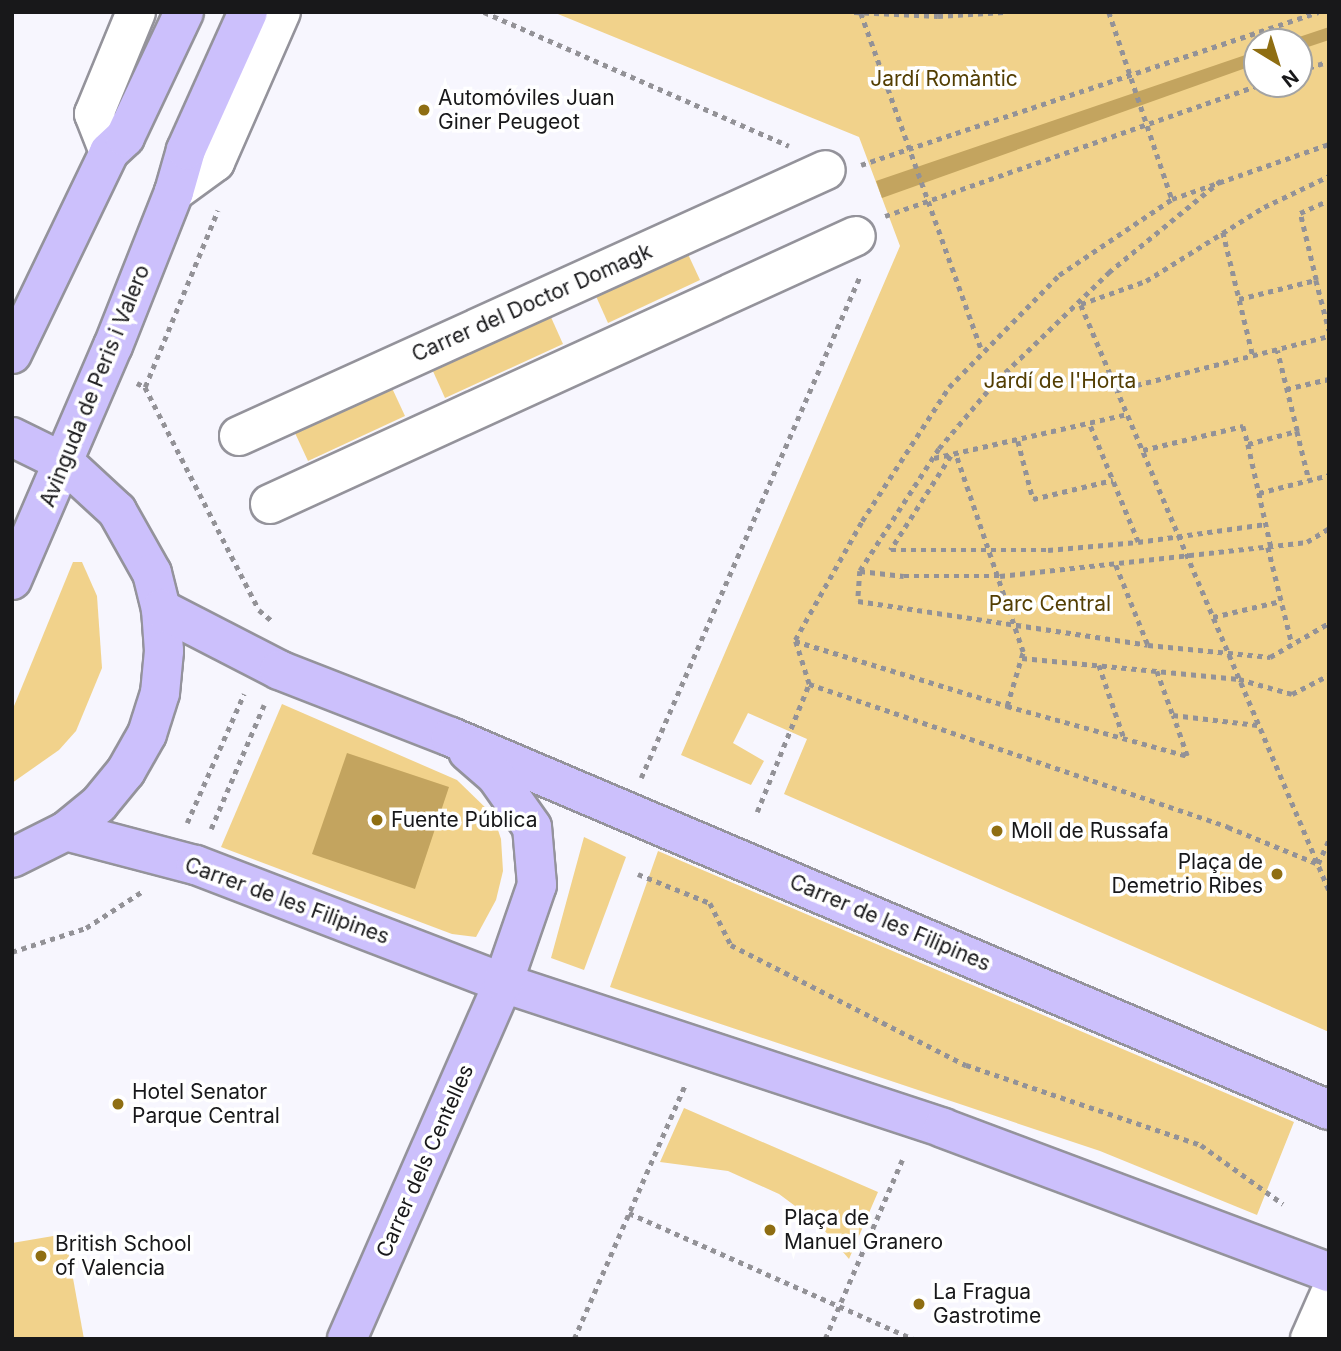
<!DOCTYPE html>
<meta charset="utf-8">
<style>
body{margin:0}
#map{position:relative;width:1341px;height:1351px;overflow:hidden;background:#f7f6fe;font-family:Inter,sans-serif}
div>[style]{position:absolute}
.green>*{inset:0;background:#f1d28b}
.water>*{inset:0;background:#c3a45f}
.path>*{height:4.5px;margin-top:-2.25px;transform-origin:0;background:repeating-linear-gradient(90deg,#939297 0 5px,transparent 0 10px)}
.roads{filter:drop-shadow(2px 0 #94939b) drop-shadow(-2px 0 #94939b) drop-shadow(0 2px #94939b) drop-shadow(0 -2px #94939b)}
.minor>*{height:38px;margin:-19px;padding:0 19px;transform-origin:19px;border-radius:19px;background:#fff}
.major>*{height:38px;margin:-19px;padding:0 19px;transform-origin:19px;border-radius:19px;background:#ccc0fc}
.dots>*{width:19px;height:19px;translate:-50% -50%;box-sizing:border-box;border:4px solid #fff;border-radius:50%}
span{translate:-50% -50%;white-space:nowrap;text-align:center;line-height:1.15;-webkit-text-stroke:7px #fff;paint-order:stroke}
.park-label{font-size:21px;color:#533e03}
.poi-label{font-size:21px;color:#18181a}
.left{translate:0 -50%;text-align:left}
.right{translate:-100% -50%;text-align:right}
.street-label{font-size:21px;color:#18181a}
.frame{position:absolute;inset:0;border:14px solid #18181a;pointer-events:none}
.north{position:absolute;left:1243px;top:28px;width:70px;height:70px;box-sizing:border-box;background:#fff;border:2px solid #a3a3a3;border-radius:50%;rotate:142deg;font-size:19px;font-weight:700;line-height:28px;text-align:center;color:#18181a}
.north::after{content:'';display:block;margin:auto;width:24px;height:32px;background:#8f6e12;clip-path:polygon(50% 0,100% 100%,50% 72%,0 100%)}
</style>
<div id="map">
<div class="green">
<div style="clip-path:polygon(evenodd,553px 12px,1329px 12px,1329px 1032px,784px 794px,807px 739px,748px 713px,733px 743px,764px 761px,751px 785px,681px 755px,900px 246px,859px 137px,553px 12px,1257px 42px,1299px 42px,1299px 84px,1257px 84px,1257px 42px)"></div>
<div style="clip-path:polygon(687px 252px,700px 280px,608px 323px,595px 294px)"></div>
<div style="clip-path:polygon(550px 315px,563px 344px,445px 398px,432px 369px)"></div>
<div style="clip-path:polygon(392px 388px,405px 416px,308px 461px,295px 433px)"></div>
<div style="clip-path:polygon(73px 562px,82px 562px,97px 596px,102px 668px,76px 731px,59px 750px,12px 783px,12px 711px)"></div>
<div style="clip-path:polygon(282px 704px,457px 780px,493px 815px,501px 839px,503px 871px,496px 900px,476px 937px,452px 934px,221px 847px)"></div>
<div style="clip-path:polygon(584px 837px,626px 857px,584px 970px,551px 958px)"></div>
<div style="clip-path:polygon(658px 851px,1294px 1122px,1257px 1215px,1100px 1151px,610px 987px)"></div>
<div style="clip-path:polygon(684px 1108px,878px 1192px,849px 1259px,818px 1223px,779px 1194px,728px 1171px,660px 1162px)"></div>
<div style="clip-path:polygon(65px 1234px,84px 1339px,12px 1339px,12px 1243px)"></div>
</div>
<div class="water">
<div style="clip-path:polygon(1329px 27px,1329px 40px,1299px 50px,1299px 42px,1284px 42px)"></div>
<div style="clip-path:polygon(1257px 51px,1257px 64px,882px 198px,876px 181px)"></div>
<div style="clip-path:polygon(347px 753px,449px 787px,415px 889px,312px 854px)"></div>
</div>
<div class="path">
<div style="left:484px;top:12px;width:333px;rotate:23.7deg"></div>
<div style="left:854px;top:12px;width:84px;rotate:2.7deg"></div>
<div style="left:938px;top:16px;width:66px;rotate:-3.5deg"></div>
<div style="left:1109px;top:12px;width:197px;rotate:71.4deg"></div>
<div style="left:861px;top:13px;width:359px;rotate:70.3deg"></div>
<div style="left:1299px;top:71px;width:32px;rotate:-18deg"></div>
<div style="left:861px;top:165px;width:482px;rotate:-18.5deg"></div>
<div style="left:1221px;top:181px;width:144px;rotate:140.7deg"></div>
<div style="left:1110px;top:272px;width:161px;rotate:136deg"></div>
<div style="left:994px;top:384px;width:85px;rotate:130.2deg"></div>
<div style="left:939px;top:449px;width:145px;rotate:122.9deg"></div>
<div style="left:860px;top:571px;width:44px;rotate:6.5deg"></div>
<div style="left:904px;top:576px;width:96px"></div>
<div style="left:1000px;top:576px;width:309px;rotate:-6.3deg"></div>
<div style="left:1307px;top:542px;width:26px;rotate:-32deg"></div>
<div style="left:885px;top:216px;width:398px;rotate:-19.3deg"></div>
<div style="left:1223px;top:232px;width:128px;rotate:76.4deg"></div>
<div style="left:1316px;top:280px;width:69px;rotate:-103.4deg"></div>
<div style="left:1300px;top:213px;width:32px;rotate:-24deg"></div>
<div style="left:1239px;top:299px;width:79px;rotate:-13.9deg"></div>
<div style="left:1316px;top:280px;width:52px;rotate:75.4deg"></div>
<div style="left:1081px;top:304px;width:69px;rotate:-19.5deg"></div>
<div style="left:1146px;top:281px;width:139px;rotate:-32.1deg"></div>
<div style="left:1264px;top:207px;width:72px;rotate:-25.5deg"></div>
<div style="left:1081px;top:305px;width:635px;rotate:67.03deg"></div>
<div style="left:137px;top:383px;width:9px;rotate:27deg"></div>
<div style="left:145px;top:387px;width:250px;rotate:62.9deg"></div>
<div style="left:259px;top:610px;width:16px;rotate:40deg"></div>
<div style="left:145px;top:387px;width:191px;rotate:-67.6deg"></div>
<div style="left:1286px;top:389px;width:44px;rotate:-13.1deg"></div>
<div style="left:1117px;top:390px;width:219px;rotate:-14.3deg"></div>
<div style="left:1297px;top:431px;width:50px;rotate:76.2deg"></div>
<div style="left:1018px;top:441px;width:60px;rotate:75.5deg"></div>
<div style="left:1033px;top:499px;width:82px;rotate:-13.4deg"></div>
<div style="left:1248px;top:444px;width:106px;rotate:77.4deg"></div>
<div style="left:1143px;top:450px;width:103px;rotate:-13.5deg"></div>
<div style="left:1243px;top:426px;width:19px;rotate:74deg"></div>
<div style="left:1248px;top:444px;width:51px;rotate:-14.9deg"></div>
<div style="left:1297px;top:431px;width:83px;rotate:-103.9deg"></div>
<div style="left:951px;top:456px;width:112px;rotate:122.6deg"></div>
<div style="left:891px;top:550px;width:157px"></div>
<div style="left:1048px;top:550px;width:90px;rotate:-5.1deg"></div>
<div style="left:1138px;top:542px;width:129px;rotate:-112.4deg"></div>
<div style="left:934px;top:458px;width:199px;rotate:-12.8deg"></div>
<div style="left:1259px;top:493px;width:72px;rotate:-14.4deg"></div>
<div style="left:1138px;top:542px;width:129px;rotate:-8deg"></div>
<div style="left:1268px;top:547px;width:100px;rotate:76.1deg"></div>
<div style="left:1116px;top:565px;width:86px;rotate:68.2deg"></div>
<div style="left:1148px;top:645px;width:123px;rotate:5.6deg"></div>
<div style="left:1270px;top:657px;width:68px;rotate:-30deg"></div>
<div style="left:860px;top:571px;width:30px;rotate:94deg"></div>
<div style="left:858px;top:601px;width:293px;rotate:8.6deg"></div>
<div style="left:1213px;top:617px;width:70px;rotate:-13.2deg"></div>
<div style="left:795px;top:641px;width:222px;rotate:17deg"></div>
<div style="left:1007px;top:706px;width:56px;rotate:-73.5deg"></div>
<div style="left:1023px;top:652px;width:208px;rotate:-108.8deg"></div>
<div style="left:1022px;top:658px;width:218px;rotate:5.5deg"></div>
<div style="left:1239px;top:679px;width:55px;rotate:15.8deg"></div>
<div style="left:1292px;top:694px;width:42px;rotate:-27.2deg"></div>
<div style="left:1099px;top:665px;width:77px;rotate:71.1deg"></div>
<div style="left:1157px;top:671px;width:47px;rotate:70deg"></div>
<div style="left:1173px;top:715px;width:85px;rotate:6.8deg"></div>
<div style="left:809px;top:684px;width:443px;rotate:18.8deg"></div>
<div style="left:1228px;top:827px;width:97px;rotate:22.3deg"></div>
<div style="left:1318px;top:864px;width:27px;rotate:-66deg"></div>
<div style="left:1007px;top:706px;width:187px;rotate:15.5deg"></div>
<div style="left:1187px;top:756px;width:43px;rotate:-108.9deg"></div>
<div style="left:641px;top:778px;width:548px;rotate:-66.43deg"></div>
<div style="left:757px;top:812px;width:138px;rotate:-67.9deg"></div>
<div style="left:809px;top:684px;width:46px;rotate:-107.7deg"></div>
<div style="left:795px;top:640px;width:137px;rotate:-60.6deg"></div>
<div style="left:862px;top:521px;width:160px;rotate:-57deg"></div>
<div style="left:949px;top:387px;width:157px;rotate:-45.5deg"></div>
<div style="left:1059px;top:275px;width:136px;rotate:-33.9deg"></div>
<div style="left:1172px;top:199px;width:166px;rotate:-19.3deg"></div>
<div style="left:187px;top:823px;width:141px;rotate:-66.2deg"></div>
<div style="left:211px;top:829px;width:135px;rotate:-66.9deg"></div>
<div style="left:638px;top:874px;width:78px;rotate:21.9deg"></div>
<div style="left:710px;top:903px;width:47px;rotate:63.4deg"></div>
<div style="left:731px;top:945px;width:264px;rotate:27.1deg"></div>
<div style="left:966px;top:1065px;width:248px;rotate:18.8deg"></div>
<div style="left:1201px;top:1145px;width:101px;rotate:35.7deg"></div>
<div style="left:12px;top:952px;width:78px;rotate:-18deg"></div>
<div style="left:86px;top:928px;width:68px;rotate:-33deg"></div>
<div style="left:629px;top:1213px;width:311px;rotate:23.9deg"></div>
<div style="left:574px;top:1339px;width:279px;rotate:-66.4deg"></div>
<div style="left:825px;top:1339px;width:195px;rotate:-66.7deg"></div>
</div>
<div class="roads">
<div class="minor">
<div style="left:109px;top:152px;width:41px;rotate:-111.5deg"></div>
<div style="left:94px;top:114px;width:110px;rotate:-67.6deg"></div>
<div style="left:174px;top:192px;width:51px;rotate:-36.2deg"></div>
<div style="left:215px;top:162px;width:164px;rotate:-66.3deg"></div>
<div style="left:239px;top:436px;width:644px;rotate:-24.38deg"></div>
<div style="left:270px;top:504px;width:644px;rotate:-24.58deg"></div>
<div style="left:1310px;top:1339px;width:47px;rotate:-66.2deg"></div>
</div>
<div class="major">
<div style="left:12px;top:354px;width:224px;rotate:-64.3deg"></div>
<div style="left:109px;top:152px;width:22px;rotate:-43deg"></div>
<div style="left:125px;top:137px;width:138px;rotate:-64.7deg"></div>
<div style="left:12px;top:437px;width:59px;rotate:26.1deg"></div>
<div style="left:65px;top:463px;width:71px;rotate:42.7deg"></div>
<div style="left:117px;top:511px;width:71px;rotate:60.6deg"></div>
<div style="left:152px;top:573px;width:37px;rotate:76deg"></div>
<div style="left:161px;top:609px;width:42px;rotate:85.9deg"></div>
<div style="left:164px;top:651px;width:42px;rotate:95.4deg"></div>
<div style="left:160px;top:693px;width:43px;rotate:107.6deg"></div>
<div style="left:147px;top:734px;width:43px;rotate:119.6deg"></div>
<div style="left:126px;top:771px;width:43px;rotate:129.3deg"></div>
<div style="left:99px;top:804px;width:43px;rotate:140.7deg"></div>
<div style="left:66px;top:831px;width:60px;rotate:153.4deg"></div>
<div style="left:12px;top:580px;width:255px;rotate:-66.7deg"></div>
<div style="left:113px;top:346px;width:166px;rotate:-68.4deg"></div>
<div style="left:174px;top:192px;width:44px;rotate:-74.1deg"></div>
<div style="left:186px;top:150px;width:151px;rotate:-65.8deg"></div>
<div style="left:161px;top:609px;width:133px;rotate:27.3deg"></div>
<div style="left:279px;top:670px;width:185px;rotate:21.3deg"></div>
<div style="left:451px;top:737px;width:954px;rotate:23.02deg"></div>
<div style="left:66px;top:831px;width:134px;rotate:14.7deg"></div>
<div style="left:196px;top:865px;width:329px;rotate:21deg"></div>
<div style="left:503px;top:983px;width:463px;rotate:18.2deg"></div>
<div style="left:943px;top:1128px;width:412px;rotate:20.5deg"></div>
<div style="left:347px;top:1339px;width:389px;rotate:-66.3deg"></div>
<div style="left:503px;top:983px;width:104px;rotate:-70.9deg"></div>
<div style="left:537px;top:885px;width:58px;rotate:-94.9deg"></div>
<div style="left:532px;top:827px;width:62px;rotate:-125.2deg"></div>
<div style="left:496px;top:776px;width:37px;rotate:-139deg"></div>
</div>
</div>
<div class="dots">
<div style="left:424px;top:110px;background:#8f6e12"></div>
<div style="left:377px;top:820px;background:#8f6e12"></div>
<div style="left:997px;top:831px;background:#8f6e12"></div>
<div style="left:1277px;top:874px;background:#8f6e12"></div>
<div style="left:118px;top:1104px;background:#8f6e12"></div>
<div style="left:770px;top:1230px;background:#8f6e12"></div>
<div style="left:41px;top:1256px;background:#8f6e12"></div>
<div style="left:919px;top:1304px;background:#8f6e12"></div>
</div>
<div class="park-label">
<span style="left:944px;top:79px">Jardí Romàntic</span>
<span style="left:1060px;top:381px">Jardí de l'Horta</span>
<span style="left:1050px;top:604px">Parc Central</span>
</div>
<div class="poi-label">
<span class="left" style="left:438px;top:110px">Automóviles Juan<br>Giner Peugeot</span>
<span class="left" style="left:391px;top:820px">Fuente Pública</span>
<span class="left" style="left:1011px;top:831px">Moll de Russafa</span>
<span class="right" style="left:1263px;top:874px">Plaça de<br>Demetrio Ribes</span>
<span class="left" style="left:132px;top:1104px">Hotel Senator<br>Parque Central</span>
<span class="left" style="left:784px;top:1230px">Plaça de<br>Manuel Granero</span>
<span class="left" style="left:55px;top:1256px">British School<br>of Valencia</span>
<span class="left" style="left:933px;top:1304px">La Fragua<br>Gastrotime</span>
</div>
<div class="street-label">
<span style="left:532px;top:303px;rotate:-24deg">Carrer del Doctor Domagk</span>
<span style="left:95px;top:386px;rotate:-68deg">Avinguda de Peris i Valero</span>
<span style="left:287px;top:901px;rotate:20deg">Carrer de les Filipines</span>
<span style="left:890px;top:923px;rotate:23deg">Carrer de les Filipines</span>
<span style="left:425px;top:1161px;rotate:-66deg">Carrer dels Centelles</span>
</div>
<div class="frame"></div>
<div class="north">N</div>
</div>
